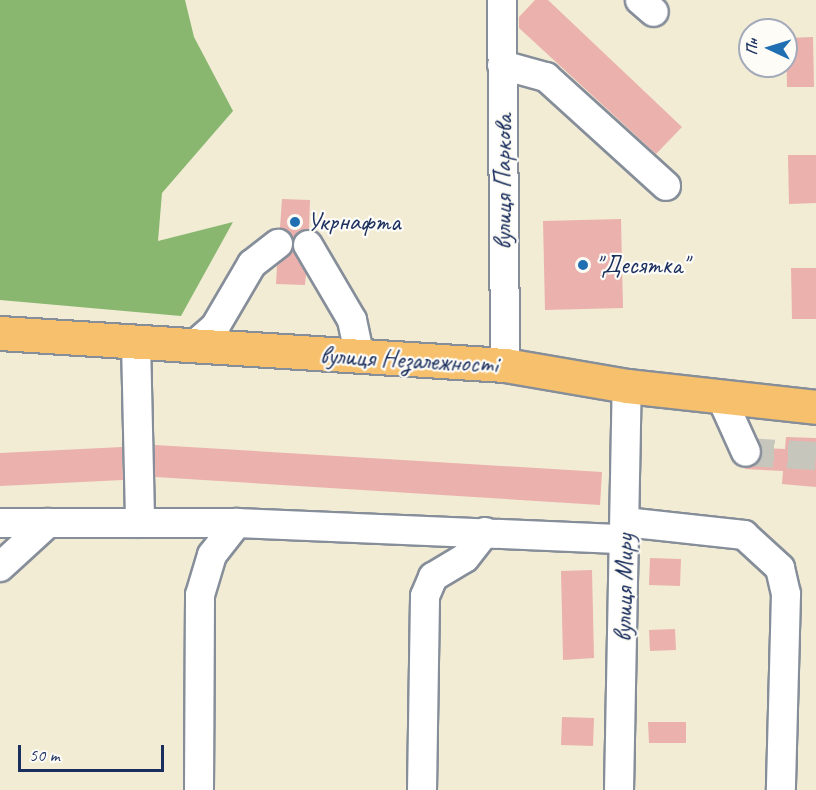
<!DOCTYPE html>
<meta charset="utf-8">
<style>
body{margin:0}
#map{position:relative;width:816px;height:790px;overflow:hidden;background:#f2ecd5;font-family:Caveat,sans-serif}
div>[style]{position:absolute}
.forest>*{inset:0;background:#89b770}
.building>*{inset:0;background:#ebb1ad}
.minor-tunnel>*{height:28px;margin-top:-14px;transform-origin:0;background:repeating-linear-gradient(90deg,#c7c6bd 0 28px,transparent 0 42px)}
.roads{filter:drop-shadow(2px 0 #868e9a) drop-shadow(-2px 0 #868e9a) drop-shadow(0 2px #868e9a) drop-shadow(0 -2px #868e9a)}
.minor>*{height:28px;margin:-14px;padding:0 14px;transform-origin:14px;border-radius:14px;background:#fff}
.major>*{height:33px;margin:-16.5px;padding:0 16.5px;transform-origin:16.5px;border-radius:16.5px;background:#f7c06c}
.dots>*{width:16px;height:16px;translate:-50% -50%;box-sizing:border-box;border:3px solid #fdfcf7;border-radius:50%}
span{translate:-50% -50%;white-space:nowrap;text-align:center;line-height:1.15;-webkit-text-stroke:4.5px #fdfcf7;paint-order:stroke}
.street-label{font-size:26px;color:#1b2f5e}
.poi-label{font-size:26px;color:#1b2f5e}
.left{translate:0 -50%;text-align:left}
.north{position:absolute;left:738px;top:18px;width:60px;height:60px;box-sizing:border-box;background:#fdfcf7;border:2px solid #a3aaba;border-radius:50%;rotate:274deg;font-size:16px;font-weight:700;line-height:24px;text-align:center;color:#1b2f5e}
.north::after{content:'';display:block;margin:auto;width:21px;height:27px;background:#1f6fb2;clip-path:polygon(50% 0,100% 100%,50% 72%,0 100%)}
.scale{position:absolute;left:18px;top:745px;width:146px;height:27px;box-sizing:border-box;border:3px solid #1b2f5e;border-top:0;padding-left:8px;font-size:18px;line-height:21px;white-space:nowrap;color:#1b2f5e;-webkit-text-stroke:4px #fdfcf7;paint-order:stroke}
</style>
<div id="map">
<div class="forest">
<div style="clip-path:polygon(0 0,185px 0,194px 37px,233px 111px,162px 193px,158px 241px,233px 222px,181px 316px,0 300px)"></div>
</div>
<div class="building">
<div style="clip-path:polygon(535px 0,548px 0,682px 127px,656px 154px,519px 28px,519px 17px)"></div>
<div style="clip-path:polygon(813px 37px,814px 87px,787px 87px,786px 38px)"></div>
<div style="clip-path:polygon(788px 155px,816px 155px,816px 203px,789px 204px)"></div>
<div style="clip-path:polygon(282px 199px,310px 200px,309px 229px,299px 231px,293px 239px,280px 228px)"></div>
<div style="clip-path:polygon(621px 219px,623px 308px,545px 310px,543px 221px)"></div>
<div style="clip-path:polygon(293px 251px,306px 274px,305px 285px,276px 284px,277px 266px)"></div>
<div style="clip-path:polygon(791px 268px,816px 268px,816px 319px,792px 319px)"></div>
<div style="clip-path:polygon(786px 437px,816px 438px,816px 487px,782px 484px,783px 471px,744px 469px,759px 462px,762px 448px,785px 449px)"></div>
<div style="clip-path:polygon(155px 445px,602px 472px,600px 505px,155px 477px)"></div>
<div style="clip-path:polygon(122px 447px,123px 480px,0 486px,0 453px)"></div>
<div style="clip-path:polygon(650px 558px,681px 559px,680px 586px,649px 585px)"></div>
<div style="clip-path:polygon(592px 570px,594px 658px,563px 660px,561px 571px)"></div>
<div style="clip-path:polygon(675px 629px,676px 650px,650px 651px,649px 630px)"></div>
<div style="clip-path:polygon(562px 717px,594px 718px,593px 746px,561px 745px)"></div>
<div style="clip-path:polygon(648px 722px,686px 722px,686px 743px,649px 743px)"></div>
</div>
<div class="minor-tunnel">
<div style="left:746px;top:452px;width:70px;rotate:3.3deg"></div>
</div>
<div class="roads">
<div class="minor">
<div style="left:502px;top:0;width:365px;rotate:89.5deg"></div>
<div style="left:640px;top:0;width:18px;rotate:41deg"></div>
<div style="left:502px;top:65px;width:46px;rotate:15.3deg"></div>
<div style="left:546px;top:77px;width:162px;rotate:42.2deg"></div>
<div style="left:308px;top:245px;width:87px;rotate:59.6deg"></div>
<div style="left:352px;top:320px;width:39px;rotate:78deg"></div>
<div style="left:136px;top:342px;width:181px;rotate:88.7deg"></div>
<div style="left:193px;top:346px;width:29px;rotate:-41deg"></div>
<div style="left:215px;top:327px;width:73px;rotate:-59.6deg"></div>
<div style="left:252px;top:264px;width:33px;rotate:-38deg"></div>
<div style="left:721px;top:397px;width:60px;rotate:65.6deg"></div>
<div style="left:625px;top:522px;width:120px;rotate:6.2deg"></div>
<div style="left:744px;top:535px;width:49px;rotate:42.5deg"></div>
<div style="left:780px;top:568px;width:27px;rotate:77deg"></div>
<div style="left:786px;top:594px;width:196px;rotate:91.5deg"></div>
<div style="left:0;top:523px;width:237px"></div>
<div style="left:237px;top:523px;width:387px;rotate:2.4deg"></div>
<div style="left:0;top:567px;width:65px;rotate:-42.5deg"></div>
<div style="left:199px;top:790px;width:195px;rotate:-89.7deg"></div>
<div style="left:200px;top:595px;width:42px;rotate:-73.3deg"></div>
<div style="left:212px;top:555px;width:41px;rotate:-52deg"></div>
<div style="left:422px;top:790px;width:194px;rotate:-89.1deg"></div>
<div style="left:425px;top:596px;width:21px;rotate:-67deg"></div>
<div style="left:433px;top:577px;width:37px;rotate:-31deg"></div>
<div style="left:465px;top:558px;width:33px;rotate:-52deg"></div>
<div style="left:619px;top:790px;width:404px;rotate:-88.9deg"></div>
</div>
<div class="major">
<div style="left:0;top:333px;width:506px;rotate:3.63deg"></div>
<div style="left:505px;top:365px;width:124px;rotate:9.8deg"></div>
<div style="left:627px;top:386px;width:190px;rotate:6.3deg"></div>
</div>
</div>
<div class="dots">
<div style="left:295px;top:222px;background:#1f6fb2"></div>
<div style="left:583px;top:265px;background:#1f6fb2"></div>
</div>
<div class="street-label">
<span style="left:503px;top:182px;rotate:-90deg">вулиця Паркова</span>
<span style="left:409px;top:360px;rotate:3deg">вулиця Незалежності</span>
<span style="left:624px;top:588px;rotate:-89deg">вулиця Миру</span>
</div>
<div class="poi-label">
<span class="left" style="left:307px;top:222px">Укрнафта</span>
<span class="left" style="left:595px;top:265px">"Десятка"</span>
</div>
<div class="north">Пн</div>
<div class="scale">50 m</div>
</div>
